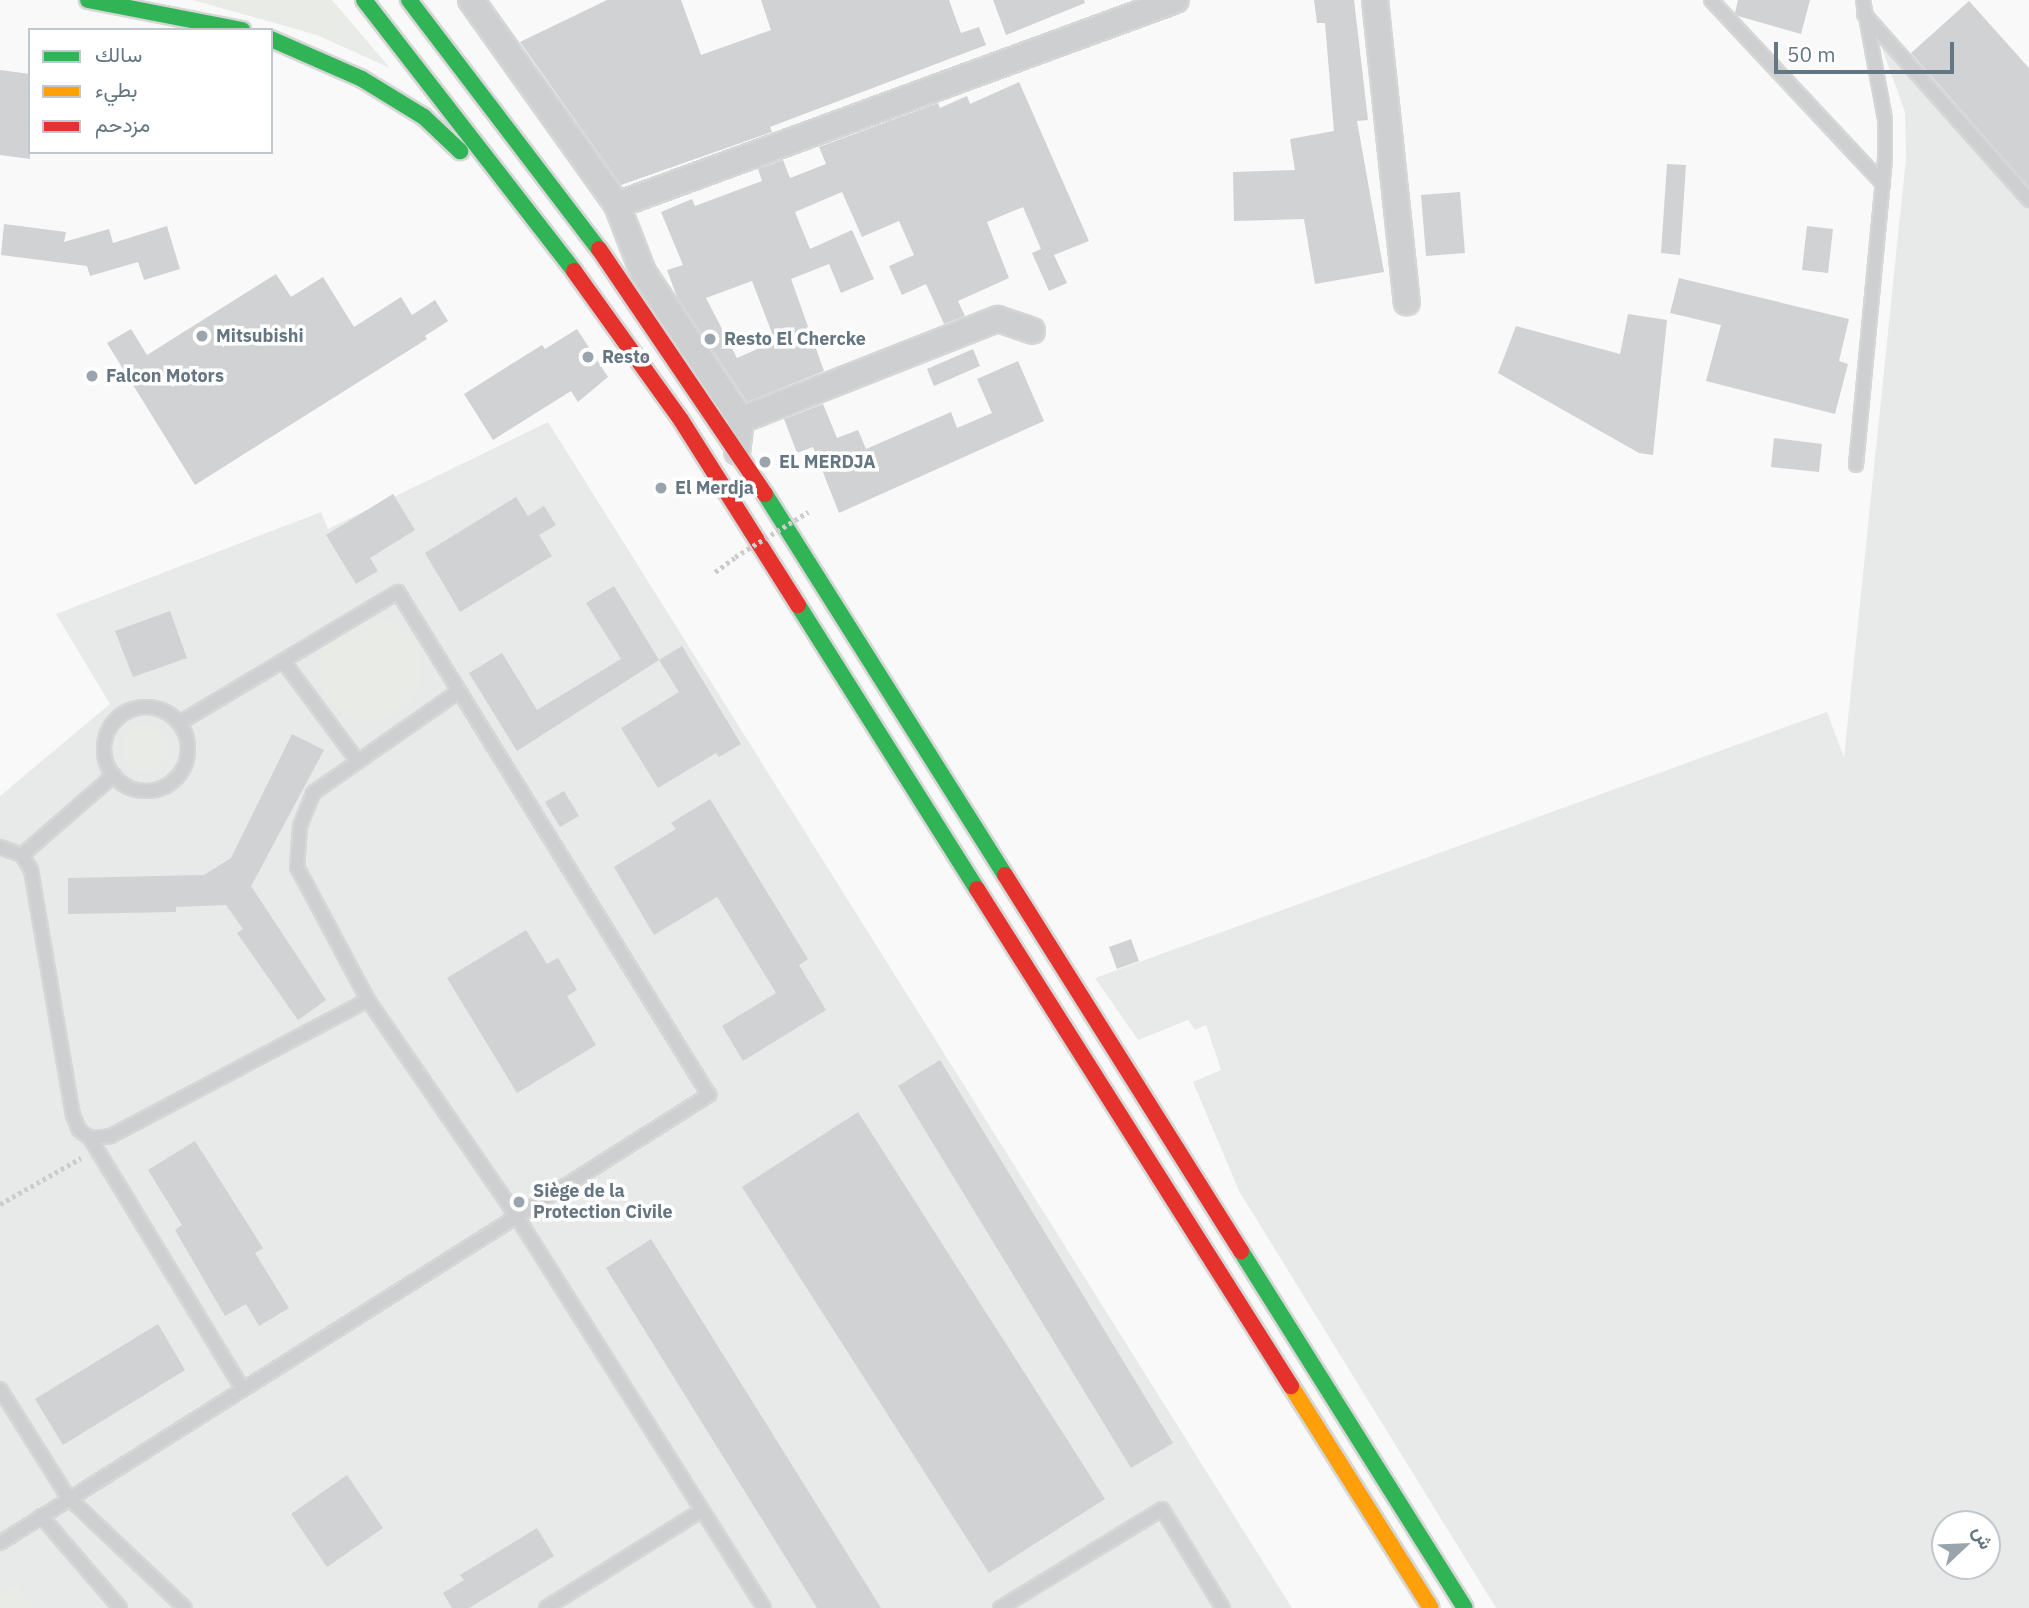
<!DOCTYPE html>
<meta charset="utf-8">
<style>
body{margin:0}
#map{position:relative;width:2029px;height:1608px;overflow:hidden;background:#f9f9f9;font-family:"IBM Plex Sans",Vazirmatn,sans-serif}
div>[style]{position:absolute}
.built>*{inset:0;background:#e8e9e9}
.green>*{inset:0;background:#e8ebe6}
.round{border-radius:50%}
.building>*{inset:0;background:#d0d2d3}
.path>*{height:4.5px;margin-top:-2.25px;transform-origin:0;background:repeating-linear-gradient(90deg,#cbcccd 0 3.5px,transparent 0 7px)}
.roads{filter:drop-shadow(2px 0 #d5d6d6) drop-shadow(-2px 0 #d5d6d6) drop-shadow(0 2px #d5d6d6) drop-shadow(0 -2px #d5d6d6)}
.lane>*{height:12px;margin:-6px;padding:0 6px;transform-origin:6px;border-radius:6px;background:#cecfd0}
.lane>.ring{margin:-6px;padding:0;box-sizing:content-box;background:none;border:12px solid #cecfd0;border-radius:50%}
.street>*{height:24px;margin:-12px;padding:0 12px;transform-origin:12px;border-radius:12px;background:#cecfd0}
.fast>*{height:16px;margin:-8px;padding:0 8px;transform-origin:8px;border-radius:8px;background:#30b455}
.slow>*{height:16px;margin:-8px;padding:0 8px;transform-origin:8px;border-radius:8px;background:#ff9f0a}
.jam>*{height:16px;margin:-8px;padding:0 8px;transform-origin:8px;border-radius:8px;background:#e5322d}
.path-bridge>*{height:4.5px;margin-top:-2.25px;transform-origin:0;background:repeating-linear-gradient(90deg,#cbcccd 0 3.5px,transparent 0 7px)}
.dots>*{width:19px;height:19px;translate:-50% -50%;box-sizing:border-box;border:4px solid #fff;border-radius:50%}
span{translate:-50% -50%;white-space:nowrap;text-align:center;line-height:1.15;-webkit-text-stroke:7px #fff;paint-order:stroke}
.poi-label{font-size:18px;color:#657683;font-weight:700}
.left{translate:0 -50%;text-align:left}
.legend{position:absolute;left:28px;top:28px;width:245px;height:126px;box-sizing:border-box;background:#fff;border:2px solid #c1c8cd;margin:0;padding:9px 12px;list-style:none;font-size:21px;color:#657683}
.legend li{display:flex;align-items:center;gap:14px;height:35px}
.legend b{width:35px;border:2px solid #c1c8cd}
.north{position:absolute;left:1931px;top:1510px;width:70px;height:70px;box-sizing:border-box;background:#fff;border:2px solid #c1c8cd;border-radius:50%;rotate:67deg;font-size:19px;font-weight:700;line-height:28px;text-align:center;color:#657683}
.north::after{content:'';display:block;margin:auto;width:24px;height:32px;background:#99a4ac;clip-path:polygon(50% 0,100% 100%,50% 72%,0 100%)}
.scale{position:absolute;left:1774px;top:42px;width:180px;height:32px;box-sizing:border-box;border:4px solid #657683;border-top:0;padding-left:9px;font-size:21px;line-height:24px;white-space:nowrap;color:#657683;-webkit-text-stroke:5px #fff;paint-order:stroke}
</style>
<div id="map">
<div class="built">
<div style="clip-path:polygon(evenodd,1874px 26px,2029px 205px,2029px 1608px,1496px 1608px,1239px 1191px,1193px 1082px,1221px 1070px,1206px 1025px,1195px 1030px,1188px 1020px,1138px 1040px,1095px 978px,1827px 712px,1844px 758px,1906px 158px,1905px 112px,1874px 26px,1945px 1524px,1987px 1524px,1987px 1566px,1945px 1566px,1945px 1524px)"></div>
<div style="clip-path:polygon(548px 422px,1292px 1608px,0 1608px,0 796px,110px 704px,56px 614px,321px 512px,328px 529px)"></div>
</div>
<div class="green">
<div style="clip-path:polygon(193px 0,332px 0,390px 68px,317px 35px)"></div>
<div class="round" style="left:318px;top:617px;width:104px;height:104px"></div>
<div class="round" style="left:122px;top:724px;width:48px;height:48px"></div>
<div style="clip-path:polygon(17px 1584px,33px 1608px,0 1608px,0 1595px)"></div>
</div>
<div class="building">
<div style="clip-path:polygon(607px 0,681px 0,701px 55px,771px 30px,761px 0,949px 0,961px 33px,979px 27px,986px 45px,770px 127px,772px 132px,621px 185px,520px 42px)"></div>
<div style="clip-path:polygon(993px 0,1084px 0,1085px 3px,1006px 35px)"></div>
<div style="clip-path:polygon(1314px 0,1354px 0,1368px 120px,1357px 121px,1384px 272px,1315px 284px,1304px 219px,1234px 221px,1233px 172px,1295px 170px,1290px 139px,1334px 131px,1325px 23px,1317px 23px)"></div>
<div style="clip-path:polygon(1738px 0,1810px 0,1801px 34px,1738px 16px,1735px 13px)"></div>
<div style="clip-path:polygon(1969px 1px,2029px 68px,2029px 187px,1911px 53px)"></div>
<div style="clip-path:polygon(0 70px,30px 74px,30px 159px,0 155px)"></div>
<div style="clip-path:polygon(evenodd,1019px 82px,1089px 241px,1054px 255px,1067px 283px,1049px 291px,1032px 253px,1041px 249px,1023px 207px,987px 222px,1009px 278px,958px 301px,965px 316px,944px 324px,926px 284px,902px 295px,889px 266px,914px 255px,899px 221px,862px 237px,842px 192px,795px 212px,810px 249px,852px 230px,874px 279px,841px 293px,829px 264px,791px 279px,824px 371px,747px 402px,677px 297px,667px 270px,683px 265px,661px 212px,692px 199px,695px 206px,762px 181px,758px 169px,783px 160px,790px 178px,826px 164px,819px 147px,938px 103px,940px 108px,967px 96px,970px 104px,1019px 82px,752px 281px,775px 341px,737px 358px,706px 298px,752px 281px)"></div>
<div style="clip-path:polygon(1667px 164px,1686px 165px,1680px 255px,1661px 253px)"></div>
<div style="clip-path:polygon(1460px 192px,1465px 253px,1426px 256px,1421px 195px)"></div>
<div style="clip-path:polygon(4px 224px,66px 232px,64px 242px,109px 229px,113px 243px,167px 226px,180px 269px,144px 280px,138px 262px,90px 276px,87px 266px,1px 255px)"></div>
<div style="clip-path:polygon(1807px 226px,1833px 229px,1828px 273px,1802px 270px)"></div>
<div style="clip-path:polygon(276px 274px,291px 297px,323px 277px,354px 327px,401px 297px,412px 315px,435px 300px,448px 321px,425px 336px,427px 339px,195px 485px,107px 343px,131px 329px,147px 355px)"></div>
<div style="clip-path:polygon(1679px 278px,1849px 319px,1839px 361px,1848px 364px,1835px 414px,1706px 381px,1721px 325px,1670px 313px)"></div>
<div style="clip-path:polygon(1628px 314px,1667px 320px,1653px 455px,1639px 453px,1498px 373px,1516px 326px,1620px 354px)"></div>
<div style="clip-path:polygon(577px 329px,608px 377px,578px 402px,571px 391px,493px 440px,464px 394px,542px 345px,545px 349px)"></div>
<div style="clip-path:polygon(973px 349px,980px 366px,934px 386px,927px 369px)"></div>
<div style="clip-path:polygon(1018px 361px,1044px 421px,839px 513px,813px 447px,797px 453px,784px 419px,823px 404px,837px 438px,858px 430px,866px 449px,951px 412px,957px 428px,992px 413px,977px 379px)"></div>
<div style="clip-path:polygon(1774px 438px,1822px 444px,1819px 472px,1771px 467px)"></div>
<div style="clip-path:polygon(393px 494px,415px 530px,370px 558px,378px 571px,356px 584px,326px 535px)"></div>
<div style="clip-path:polygon(516px 497px,528px 516px,544px 506px,556px 525px,539px 535px,552px 556px,460px 612px,425px 553px)"></div>
<div style="clip-path:polygon(614px 586px,659px 660px,517px 751px,469px 673px,502px 653px,537px 710px,621px 659px,586px 603px)"></div>
<div style="clip-path:polygon(170px 611px,187px 658px,133px 677px,115px 631px)"></div>
<div style="clip-path:polygon(682px 646px,741px 744px,719px 757px,716px 753px,658px 788px,621px 728px,679px 692px,659px 660px)"></div>
<div style="clip-path:polygon(292px 734px,324px 750px,251px 886px,326px 1000px,298px 1020px,237px 933px,243px 929px,226px 905px,176px 907px,176px 912px,68px 914px,68px 878px,204px 875px,231px 858px)"></div>
<div style="clip-path:polygon(564px 791px,579px 816px,560px 827px,545px 802px)"></div>
<div style="clip-path:polygon(710px 799px,808px 959px,799px 965px,826px 1010px,743px 1061px,722px 1026px,776px 993px,721px 903px,717px 897px,654px 935px,614px 867px,676px 829px,671px 823px)"></div>
<div style="clip-path:polygon(526px 930px,547px 964px,558px 958px,577px 990px,567px 996px,596px 1045px,517px 1093px,447px 978px)"></div>
<div style="clip-path:polygon(1131px 939px,1139px 961px,1117px 969px,1109px 947px)"></div>
<div style="clip-path:polygon(940px 1060px,1173px 1443px,1131px 1468px,898px 1086px)"></div>
<div style="clip-path:polygon(858px 1112px,1105px 1499px,989px 1573px,742px 1187px)"></div>
<div style="clip-path:polygon(195px 1141px,263px 1248px,255px 1253px,289px 1308px,259px 1326px,246px 1304px,225px 1316px,175px 1230px,182px 1225px,148px 1170px)"></div>
<div style="clip-path:polygon(651px 1239px,881px 1608px,817px 1608px,606px 1268px)"></div>
<div style="clip-path:polygon(158px 1324px,185px 1370px,63px 1445px,35px 1399px)"></div>
<div style="clip-path:polygon(347px 1475px,383px 1528px,327px 1567px,291px 1514px)"></div>
<div style="clip-path:polygon(537px 1528px,554px 1556px,469px 1608px,452px 1608px,443px 1593px,464px 1580px,460px 1575px)"></div>
</div>
<div class="path">
<div style="left:715px;top:572px;width:24px;rotate:-36deg"></div>
<div style="left:0;top:1204px;width:93px;rotate:-29.6deg"></div>
</div>
<div class="roads">
<div class="lane">
<div style="left:1711px;top:0;width:252px;rotate:46.9deg"></div>
<div style="left:1864px;top:14px;width:249px;rotate:48.4deg"></div>
<div style="left:1856px;top:465px;width:308px;rotate:-84.6deg"></div>
<div style="left:1885px;top:158px;width:39px;rotate:-90deg"></div>
<div style="left:1885px;top:119px;width:121px;rotate:-100.5deg"></div>
<div style="left:283px;top:661px;width:122px;rotate:53.3deg"></div>
<div class="ring" style="left:104px;top:707px;width:72px;height:72px"></div>
<div style="left:0;top:847px;width:23px;rotate:20deg"></div>
<div style="left:22px;top:855px;width:17px;rotate:59deg"></div>
<div style="left:31px;top:870px;width:249px;rotate:80.3deg"></div>
<div style="left:73px;top:1115px;width:16px;rotate:68deg"></div>
<div style="left:79px;top:1130px;width:14px;rotate:36deg"></div>
<div style="left:90px;top:1138px;width:21px;rotate:-5deg"></div>
<div style="left:111px;top:1136px;width:291px;rotate:-27.9deg"></div>
<div style="left:368px;top:1000px;width:263px;rotate:55.5deg"></div>
<div style="left:517px;top:1217px;width:462px;rotate:57.7deg"></div>
<div style="left:22px;top:855px;width:122px;rotate:-41deg"></div>
<div style="left:368px;top:1000px;width:151px;rotate:-118.1deg"></div>
<div style="left:297px;top:867px;width:41px;rotate:-85.8deg"></div>
<div style="left:300px;top:826px;width:35px;rotate:-68deg"></div>
<div style="left:313px;top:793px;width:178px;rotate:-34.9deg"></div>
<div style="left:90px;top:1138px;width:293px;rotate:58.7deg"></div>
<div style="left:0;top:1389px;width:128px;rotate:57.8deg"></div>
<div style="left:68px;top:1497px;width:161px;rotate:43.5deg"></div>
<div style="left:41px;top:1516px;width:121px;rotate:49.3deg"></div>
<div style="left:0;top:1543px;width:839px;rotate:-32.29deg"></div>
<div style="left:709px;top:1095px;width:591px;rotate:-121.73deg"></div>
<div style="left:398px;top:592px;width:255px;rotate:149.1deg"></div>
<div style="left:546px;top:1608px;width:184px;rotate:-32.1deg"></div>
<div style="left:1000px;top:1608px;width:190px;rotate:-31.4deg"></div>
<div style="left:1162px;top:1509px;width:116px;rotate:58.4deg"></div>
</div>
<div class="street">
<div style="left:471px;top:0;width:252px;rotate:54.5deg"></div>
<div style="left:617px;top:205px;width:72px;rotate:68.8deg"></div>
<div style="left:643px;top:272px;width:178px;rotate:56.5deg"></div>
<div style="left:741px;top:420px;width:32px;rotate:97deg"></div>
<div style="left:1375px;top:0;width:304px;rotate:84deg"></div>
<div style="left:617px;top:205px;width:595px;rotate:-20.14deg"></div>
<div style="left:741px;top:420px;width:276px;rotate:-21.5deg"></div>
<div style="left:998px;top:319px;width:36px;rotate:19deg"></div>
</div>
<div class="fast">
<div style="left:88px;top:0;width:157px;rotate:11deg"></div>
<div style="left:364px;top:0;width:343px;rotate:52.2deg"></div>
<div style="left:409px;top:0;width:313px;rotate:52.7deg"></div>
<div style="left:271px;top:39px;width:99px;rotate:23.7deg"></div>
<div style="left:362px;top:79px;width:73px;rotate:31.5deg"></div>
<div style="left:424px;top:117px;width:50px;rotate:43.4deg"></div>
<div style="left:765px;top:494px;width:450px;rotate:57.8deg"></div>
<div style="left:798px;top:605px;width:336px;rotate:57.8deg"></div>
<div style="left:1241px;top:1251px;width:421px;rotate:57.9deg"></div>
</div>
<div class="slow">
<div style="left:1291px;top:1386px;width:262px;rotate:57.8deg"></div>
</div>
<div class="jam">
<div style="left:599px;top:249px;width:296px;rotate:55.9deg"></div>
<div style="left:574px;top:271px;width:183px;rotate:54.3deg"></div>
<div style="left:681px;top:420px;width:219px;rotate:57.7deg"></div>
<div style="left:1005px;top:875px;width:444px;rotate:57.9deg"></div>
<div style="left:977px;top:889px;width:588px;rotate:57.72deg"></div>
</div>
</div>
<div class="path-bridge">
<div style="left:735px;top:557px;width:86px;rotate:-31.7deg"></div>
</div>
<div class="dots">
<div style="left:202px;top:336px;background:#99a4ac"></div>
<div style="left:710px;top:339px;background:#99a4ac"></div>
<div style="left:588px;top:357px;background:#99a4ac"></div>
<div style="left:92px;top:376px;background:#99a4ac"></div>
<div style="left:765px;top:462px;background:#99a4ac"></div>
<div style="left:661px;top:488px;background:#99a4ac"></div>
<div style="left:519px;top:1202px;background:#99a4ac"></div>
</div>
<div class="poi-label">
<span class="left" style="left:216px;top:336px">Mitsubishi</span>
<span class="left" style="left:724px;top:339px">Resto El Chercke</span>
<span class="left" style="left:602px;top:357px">Resto</span>
<span class="left" style="left:106px;top:376px">Falcon Motors</span>
<span class="left" style="left:779px;top:462px">EL MERDJA</span>
<span class="left" style="left:675px;top:488px">El Merdja</span>
<span class="left" style="left:533px;top:1202px">Siège de la<br>Protection Civile</span>
</div>
<ul class="legend">
<li><b style="height:9px;background:#30b455"></b>سالك</li>
<li><b style="height:9px;background:#ff9f0a"></b>بطيء</li>
<li><b style="height:9px;background:#e5322d"></b>مزدحم</li>
</ul>
<div class="north">ش</div>
<div class="scale">50 m</div>
</div>
